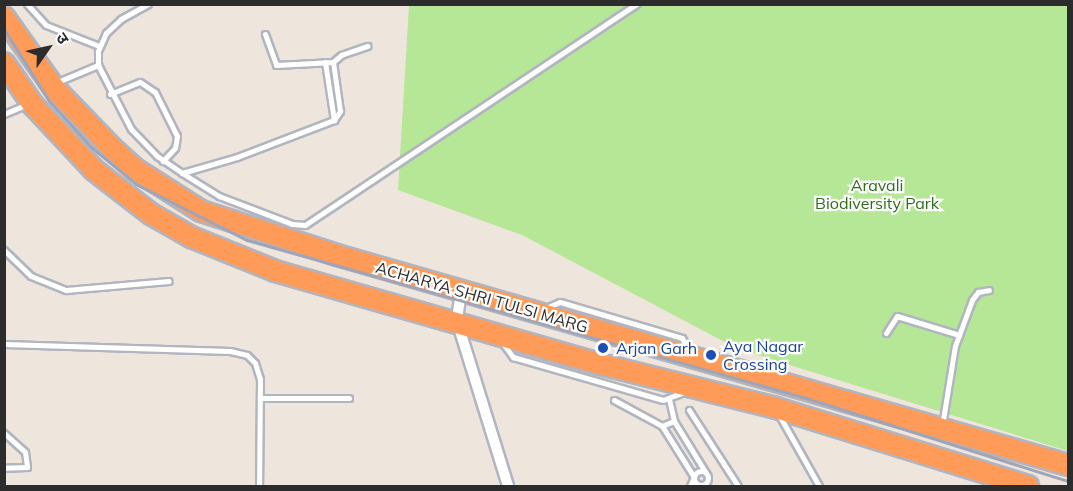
<!DOCTYPE html>
<meta charset="utf-8">
<style>
body{margin:0}
#map{position:relative;width:1073px;height:491px;overflow:hidden;background:#eee6dd;font-family:Mulish,"Noto Sans Devanagari",sans-serif}
div>[style]{position:absolute}
.green>*{inset:0;background:#b5e797}
.roads{filter:drop-shadow(2px 0 #b1b5c0) drop-shadow(-2px 0 #b1b5c0) drop-shadow(0 2px #b1b5c0) drop-shadow(0 -2px #b1b5c0)}
.lane>*{height:5px;margin:-2.5px;padding:0 2.5px;transform-origin:2.5px;border-radius:2.5px;background:#fff}
.lane>.ring{margin:-2.5px;padding:0;box-sizing:content-box;background:none;border:5px solid #fff;border-radius:50%}
.street>*{height:10px;margin:-5px;padding:0 5px;transform-origin:5px;border-radius:5px;background:#fff}
.highway>*{height:20px;margin:-10px;padding:0 10px;transform-origin:10px;border-radius:10px;background:#ff9b58}
.rail>*{height:3px;margin:-1.5px;padding:0 1.5px;transform-origin:1.5px;border-radius:1.5px;background:#a0a4b7}
.dots>*{width:16px;height:16px;translate:-50% -50%;box-sizing:border-box;border:3px solid #fff;border-radius:50%}
span{translate:-50% -50%;white-space:nowrap;text-align:center;line-height:1.15;-webkit-text-stroke:4.5px #fff;paint-order:stroke}
.park-label{font-size:16px;color:#2b6e16}
.street-label{font-size:16px;color:#2c2c2c}
.transit-label{font-size:16px;color:#164399}
.left{translate:0 -50%;text-align:left}
.frame{position:absolute;inset:0;border:6px solid #2c2c2c;pointer-events:none}
.north{position:absolute;left:18px;top:18px;width:60px;height:60px;-webkit-text-stroke:4px #fff;paint-order:stroke;rotate:56deg;font-size:16px;font-weight:700;line-height:24px;text-align:center;color:#2c2c2c}
.north::after{content:'';display:block;margin:auto;width:21px;height:27px;background:#2c2c2c;clip-path:polygon(50% 0,100% 100%,50% 72%,0 100%)}
</style>
<div id="map">
<div class="green">
<div style="clip-path:polygon(409px 5px,1068px 5px,1068px 451px,738px 349px,522px 235px,398px 190px)"></div>
</div>
<div class="roads">
<div class="lane">
<div style="left:27px;top:4px;width:28px;rotate:48deg"></div>
<div style="left:46px;top:25px;width:57px;rotate:21.6deg"></div>
<div style="left:148px;top:4px;width:31px;rotate:151deg"></div>
<div style="left:121px;top:19px;width:21px;rotate:137deg"></div>
<div style="left:106px;top:33px;width:20px;rotate:114deg"></div>
<div style="left:98px;top:51px;width:14px;rotate:90deg"></div>
<div style="left:98px;top:65px;width:72px;rotate:62.7deg"></div>
<div style="left:131px;top:129px;width:37px;rotate:46deg"></div>
<div style="left:157px;top:156px;width:30px;rotate:34deg"></div>
<div style="left:182px;top:173px;width:57px;rotate:-16.2deg"></div>
<div style="left:237px;top:157px;width:104px;rotate:-20.9deg"></div>
<div style="left:334px;top:120px;width:11px;rotate:-56deg"></div>
<div style="left:340px;top:111px;width:49px;rotate:-98.1deg"></div>
<div style="left:333px;top:62px;width:11px;rotate:-41deg"></div>
<div style="left:341px;top:55px;width:28px;rotate:-19deg"></div>
<div style="left:265px;top:34px;width:33px;rotate:70deg"></div>
<div style="left:276px;top:65px;width:57px;rotate:-3deg"></div>
<div style="left:325px;top:62px;width:59px;rotate:81.2deg"></div>
<div style="left:55px;top:83px;width:47px;rotate:-22.7deg"></div>
<div style="left:110px;top:94px;width:32px;rotate:-22deg"></div>
<div style="left:140px;top:82px;width:18px;rotate:34deg"></div>
<div style="left:155px;top:92px;width:49px;rotate:63.4deg"></div>
<div style="left:177px;top:136px;width:12px;rotate:99deg"></div>
<div style="left:175px;top:148px;width:18px;rotate:133deg"></div>
<div style="left:4px;top:114px;width:26px;rotate:-23deg"></div>
<div style="left:182px;top:173px;width:44px;rotate:31.9deg"></div>
<div style="left:219px;top:196px;width:78px;rotate:21deg"></div>
<div style="left:292px;top:224px;width:13px;rotate:4deg"></div>
<div style="left:305px;top:225px;width:399px;rotate:-33.7deg"></div>
<div style="left:4px;top:250px;width:37px;rotate:44deg"></div>
<div style="left:31px;top:276px;width:38px;rotate:22deg"></div>
<div style="left:66px;top:290px;width:103px;rotate:-5deg"></div>
<div style="left:544px;top:309px;width:17px;rotate:-24deg"></div>
<div style="left:560px;top:302px;width:127px;rotate:16.4deg"></div>
<div style="left:682px;top:338px;width:15px;rotate:62deg"></div>
<div style="left:886px;top:333px;width:20px;rotate:-57deg"></div>
<div style="left:897px;top:316px;width:65px;rotate:17deg"></div>
<div style="left:502px;top:342px;width:19px;rotate:54deg"></div>
<div style="left:513px;top:357px;width:156px;rotate:16deg"></div>
<div style="left:663px;top:400px;width:22px;rotate:-21deg"></div>
<div style="left:4px;top:344px;width:226px;rotate:1.8deg"></div>
<div style="left:230px;top:351px;width:17px;rotate:13deg"></div>
<div style="left:247px;top:355px;width:11px;rotate:45deg"></div>
<div style="left:255px;top:363px;width:17px;rotate:73deg"></div>
<div style="left:260px;top:379px;width:107px;rotate:90.5deg"></div>
<div style="left:261px;top:398px;width:88px"></div>
<div style="left:669px;top:399px;width:23px;rotate:77deg"></div>
<div style="left:674px;top:421px;width:61px;rotate:58.4deg"></div>
<div style="left:614px;top:400px;width:55px;rotate:28.4deg"></div>
<div style="left:662px;top:426px;width:13px;rotate:-23deg"></div>
<div style="left:689px;top:410px;width:90px;rotate:57.2deg"></div>
<div style="left:779px;top:415px;width:81px;rotate:60.6deg"></div>
<div style="left:662px;top:426px;width:60px;rotate:57.9deg"></div>
<div style="left:694px;top:477px;width:10px;rotate:114deg"></div>
<div style="left:942px;top:426px;width:81px;rotate:-80.8deg"></div>
<div style="left:955px;top:346px;width:49px;rotate:-69.7deg"></div>
<div style="left:972px;top:300px;width:10px;rotate:-53deg"></div>
<div style="left:978px;top:292px;width:11px;rotate:-10deg"></div>
<div style="left:4px;top:433px;width:28px;rotate:42deg"></div>
<div style="left:25px;top:452px;width:15px;rotate:82deg"></div>
<div style="left:27px;top:467px;width:23px;rotate:178deg"></div>
<div class="ring" style="left:694px;top:471px;width:9px;height:9px"></div>
</div>
<div class="street">
<div style="left:461px;top:291px;width:30px;rotate:98deg"></div>
<div style="left:457px;top:321px;width:173px;rotate:72.8deg"></div>
</div>
<div class="highway">
<div style="left:4px;top:17px;width:88px;rotate:54.7deg"></div>
<div style="left:55px;top:89px;width:83px;rotate:46deg"></div>
<div style="left:113px;top:149px;width:30px;rotate:42deg"></div>
<div style="left:135px;top:169px;width:78px;rotate:32.5deg"></div>
<div style="left:201px;top:211px;width:143px;rotate:17.9deg"></div>
<div style="left:337px;top:255px;width:761px;rotate:16.03deg"></div>
<div style="left:4px;top:63px;width:51px;rotate:55.4deg"></div>
<div style="left:33px;top:105px;width:89px;rotate:46.8deg"></div>
<div style="left:94px;top:170px;width:72px;rotate:37.7deg"></div>
<div style="left:151px;top:214px;width:46px;rotate:29.9deg"></div>
<div style="left:191px;top:237px;width:91px;rotate:22deg"></div>
<div style="left:275px;top:271px;width:338px;rotate:16deg"></div>
<div style="left:600px;top:364px;width:181px;rotate:14deg"></div>
<div style="left:776px;top:408px;width:264px;rotate:17.2deg"></div>
</div>
</div>
<div class="rail">
<div style="left:4px;top:29px;width:85px;rotate:58deg"></div>
<div style="left:49px;top:101px;width:62px;rotate:47.6deg"></div>
<div style="left:91px;top:147px;width:58px;rotate:39.4deg"></div>
<div style="left:136px;top:184px;width:124px;rotate:26.8deg"></div>
<div style="left:247px;top:240px;width:581px;rotate:15.78deg"></div>
<div style="left:806px;top:398px;width:275px;rotate:17.6deg"></div>
</div>
<div class="dots">
<div style="left:603px;top:348px;background:#1a4fb4"></div>
<div style="left:711px;top:355px;background:#1a4fb4"></div>
</div>
<div class="park-label">
<span style="left:877px;top:194px">Aravali<br>Biodiversity Park</span>
</div>
<div class="street-label">
<span style="left:482px;top:297px;rotate:16deg">ACHARYA SHRI TULSI MARG</span>
</div>
<div class="transit-label">
<span class="left" style="left:723px;top:355px">Aya Nagar<br>Crossing</span>
<span class="left" style="left:616px;top:348px">Arjan Garh</span>
</div>
<div class="frame"></div>
<div class="north">उ</div>
</div>
